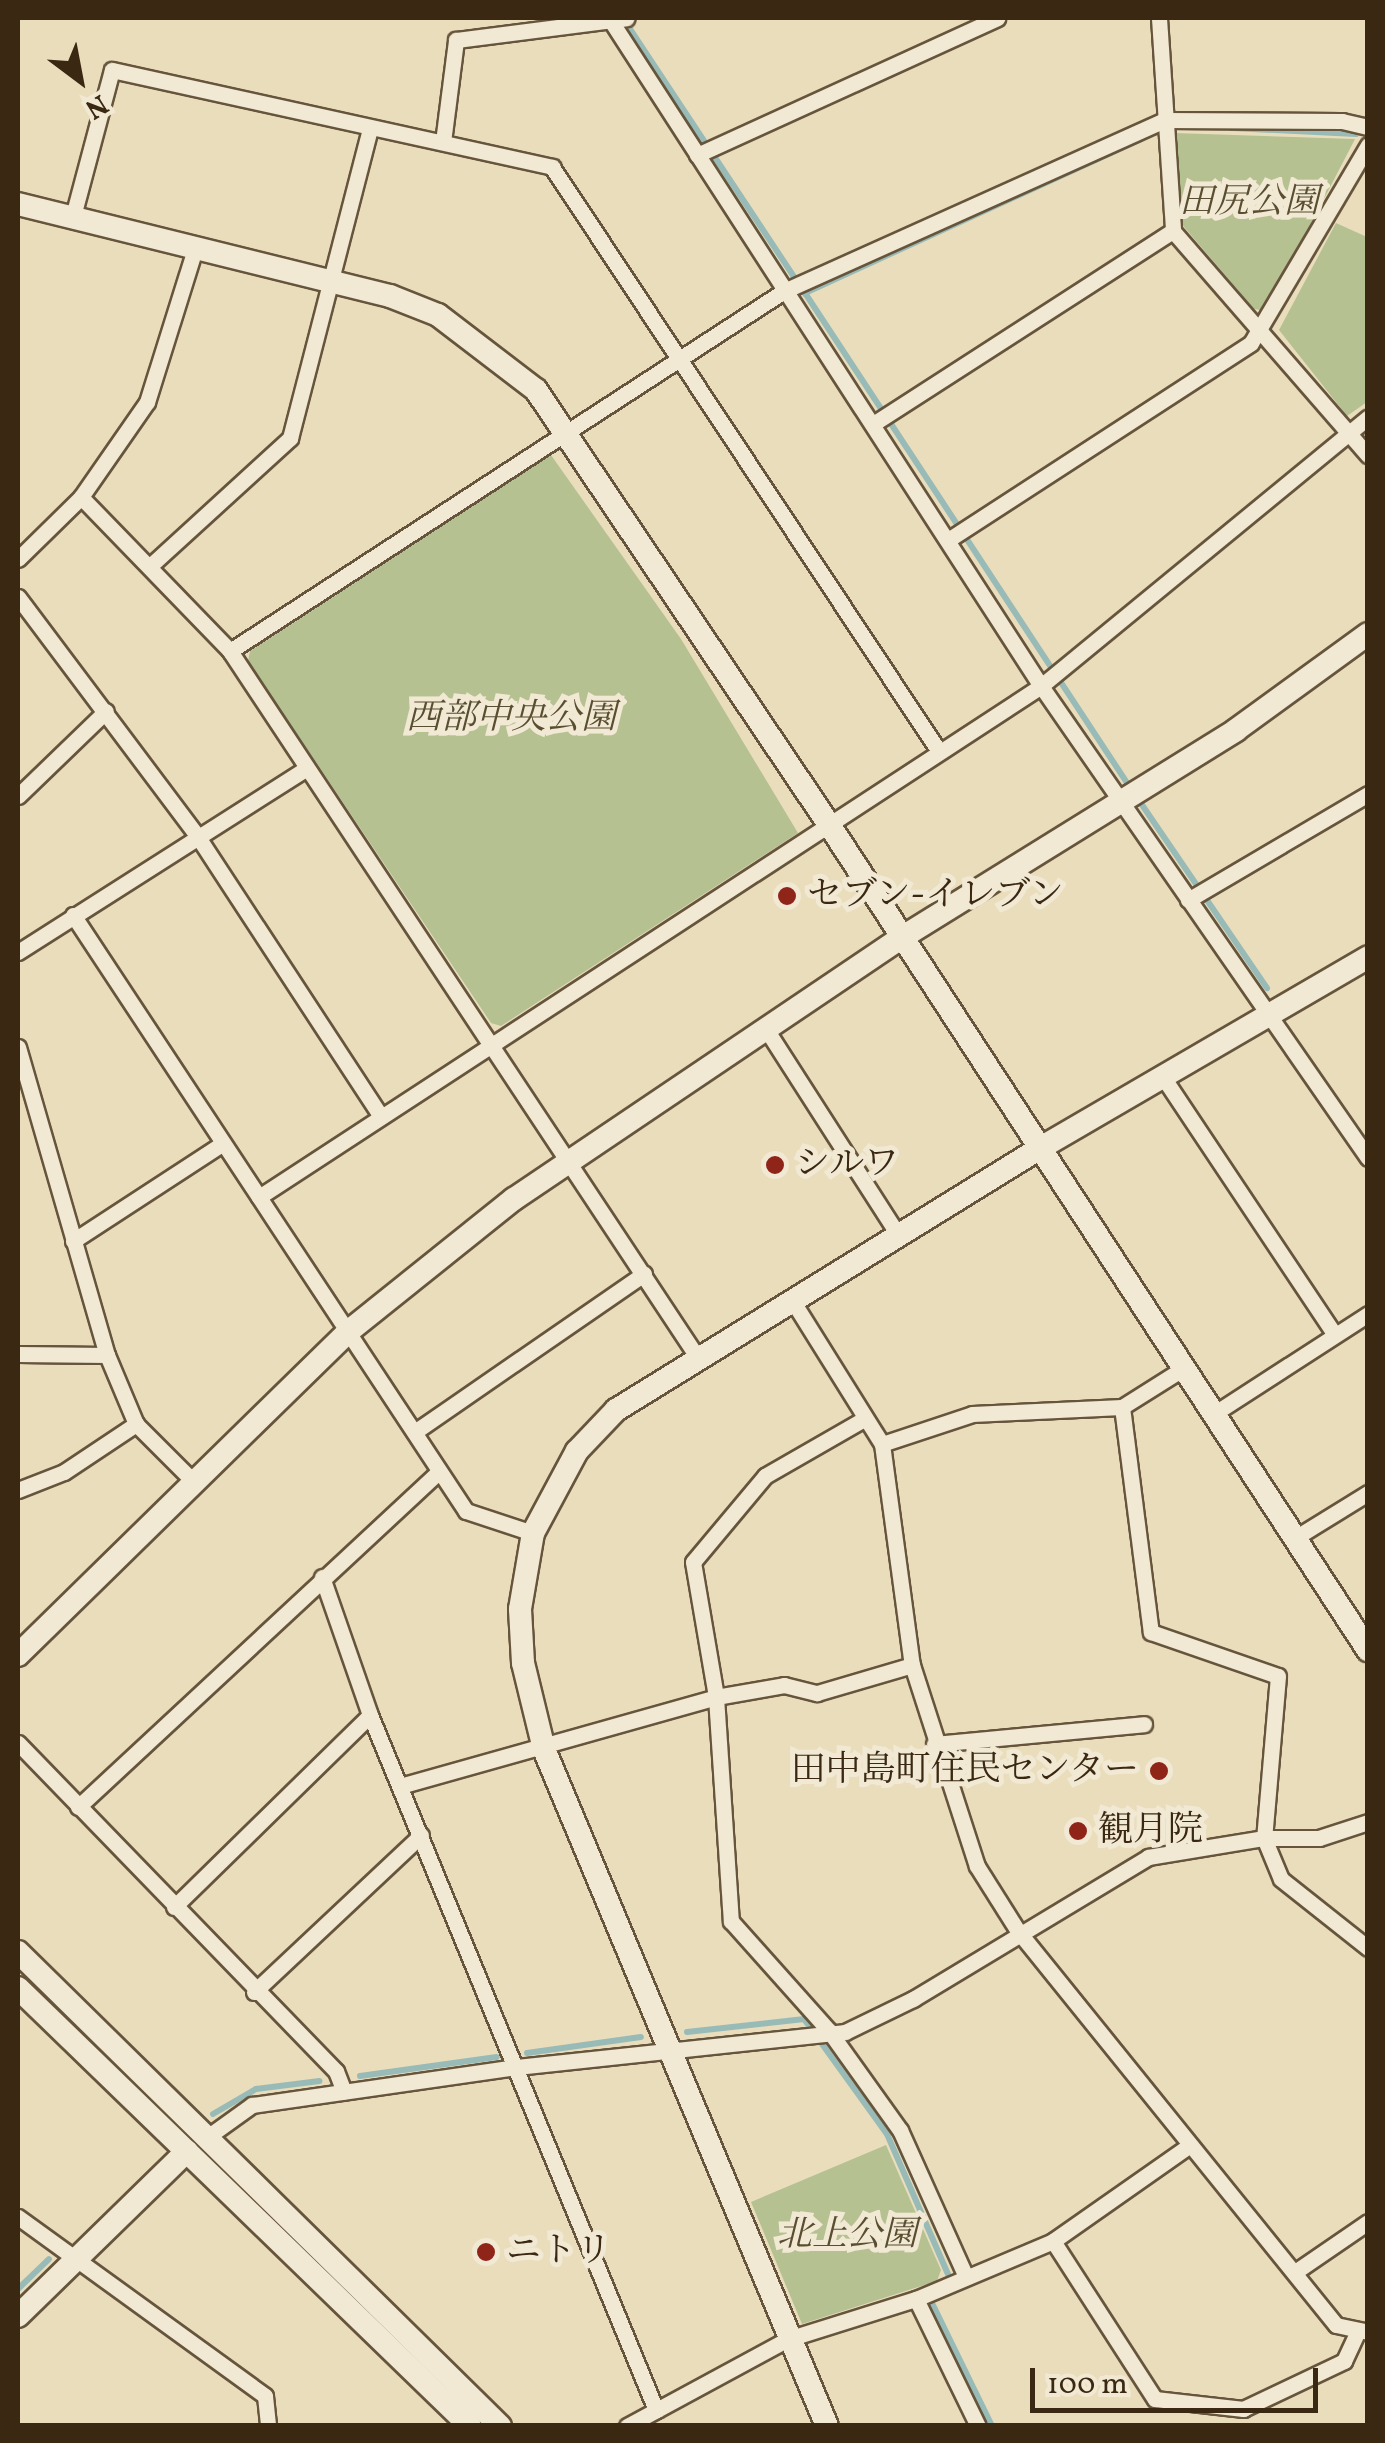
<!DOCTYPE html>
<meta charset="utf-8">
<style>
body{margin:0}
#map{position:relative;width:1385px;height:2443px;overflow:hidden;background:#eaddbc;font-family:Vollkorn,"Noto Serif JP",serif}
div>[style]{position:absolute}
.green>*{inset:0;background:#b6c192}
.stream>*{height:6px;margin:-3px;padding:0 3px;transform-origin:3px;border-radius:3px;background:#99bbb7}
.roads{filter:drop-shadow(2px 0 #66553c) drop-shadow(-2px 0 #66553c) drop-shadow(0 2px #66553c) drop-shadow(0 -2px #66553c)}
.street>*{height:15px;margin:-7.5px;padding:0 7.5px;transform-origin:7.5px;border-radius:7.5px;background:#f1e9d3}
.secondary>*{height:22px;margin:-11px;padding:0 11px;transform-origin:11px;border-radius:11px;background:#f1e9d3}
.dots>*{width:28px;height:28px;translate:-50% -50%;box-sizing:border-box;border:5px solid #f1e9d3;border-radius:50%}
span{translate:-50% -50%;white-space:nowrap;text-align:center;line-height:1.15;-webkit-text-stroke:10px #f1e9d3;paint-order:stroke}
.park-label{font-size:35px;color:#594e32;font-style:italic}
.poi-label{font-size:35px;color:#3a2812}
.left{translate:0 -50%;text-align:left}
.right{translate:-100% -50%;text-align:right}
.frame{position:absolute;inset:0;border:20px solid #3a2812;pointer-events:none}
.north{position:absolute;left:30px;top:30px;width:100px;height:100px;-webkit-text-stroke:8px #f1e9d3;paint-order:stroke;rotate:148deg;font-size:28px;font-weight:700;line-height:40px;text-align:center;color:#3a2812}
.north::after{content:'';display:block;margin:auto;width:35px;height:45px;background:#3a2812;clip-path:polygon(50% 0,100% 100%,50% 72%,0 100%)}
.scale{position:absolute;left:1030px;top:2368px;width:288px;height:45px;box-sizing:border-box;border:5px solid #3a2812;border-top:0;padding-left:12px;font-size:30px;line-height:35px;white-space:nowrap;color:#3a2812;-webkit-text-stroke:8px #f1e9d3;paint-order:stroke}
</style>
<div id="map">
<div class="green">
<div style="clip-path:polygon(1174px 133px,1355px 139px,1266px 311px,1254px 309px,1179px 221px)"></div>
<div style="clip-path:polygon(1336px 223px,1367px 237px,1367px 402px,1347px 416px,1279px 330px)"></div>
<div style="clip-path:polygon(551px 455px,681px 639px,798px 833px,501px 1026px,491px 1023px,248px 661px,250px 651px)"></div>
<div style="clip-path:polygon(886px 2145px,941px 2270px,937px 2281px,802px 2324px,751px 2202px)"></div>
</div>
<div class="stream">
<div style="left:624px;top:20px;width:328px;rotate:56.5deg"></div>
<div style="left:805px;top:293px;width:370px;rotate:-24.6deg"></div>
<div style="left:1232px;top:128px;width:124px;rotate:2.8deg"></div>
<div style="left:805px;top:293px;width:594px;rotate:56.68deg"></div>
<div style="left:1138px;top:799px;width:229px;rotate:55.7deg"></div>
<div style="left:687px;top:2032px;width:118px;rotate:-6.3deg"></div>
<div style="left:804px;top:2019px;width:142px;rotate:54.2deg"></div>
<div style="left:887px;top:2134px;width:153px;rotate:66.5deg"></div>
<div style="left:527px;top:2053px;width:115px;rotate:-8deg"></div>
<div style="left:360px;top:2076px;width:138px;rotate:-7.9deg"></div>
<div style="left:213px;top:2114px;width:50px;rotate:-30.2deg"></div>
<div style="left:256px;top:2089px;width:64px;rotate:-7.1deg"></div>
<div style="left:18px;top:2289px;width:43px;rotate:-44.1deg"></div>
<div style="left:933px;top:2305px;width:135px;rotate:64deg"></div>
</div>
<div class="roads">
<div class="street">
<div style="left:1159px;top:18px;width:213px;rotate:86.2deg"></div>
<div style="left:1173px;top:231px;width:297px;rotate:49deg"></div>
<div style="left:611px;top:21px;width:792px;rotate:57.11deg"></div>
<div style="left:1041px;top:686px;width:574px;rotate:55.29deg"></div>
<div style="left:443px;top:142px;width:103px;rotate:-82.7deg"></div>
<div style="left:456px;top:40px;width:172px;rotate:-7.3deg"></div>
<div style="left:697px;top:155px;width:330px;rotate:-24.5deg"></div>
<div style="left:72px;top:220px;width:155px;rotate:-75.1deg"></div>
<div style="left:112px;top:70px;width:451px;rotate:12.4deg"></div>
<div style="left:552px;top:167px;width:699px;rotate:56.49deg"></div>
<div style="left:873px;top:424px;width:357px;rotate:-32.8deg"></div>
<div style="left:81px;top:497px;width:214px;rotate:45.9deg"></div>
<div style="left:230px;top:651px;width:848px;rotate:56.5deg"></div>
<div style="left:948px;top:540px;width:361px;rotate:-33deg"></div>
<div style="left:1251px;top:343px;width:230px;rotate:-59.4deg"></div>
<div style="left:18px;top:559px;width:88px;rotate:-44.5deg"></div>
<div style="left:81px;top:497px;width:116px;rotate:-55.2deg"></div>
<div style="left:147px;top:402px;width:157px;rotate:-72.6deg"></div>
<div style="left:150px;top:566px;width:190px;rotate:-42.4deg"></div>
<div style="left:290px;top:438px;width:319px;rotate:-75.5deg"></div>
<div style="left:18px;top:597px;width:300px;rotate:53.1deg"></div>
<div style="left:198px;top:837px;width:334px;rotate:56.8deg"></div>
<div style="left:230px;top:651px;width:661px;rotate:-33.02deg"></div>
<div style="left:784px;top:291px;width:418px;rotate:-24.2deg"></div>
<div style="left:1165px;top:120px;width:177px;rotate:0.3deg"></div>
<div style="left:1342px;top:121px;width:27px;rotate:13deg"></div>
<div style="left:18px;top:796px;width:122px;rotate:-44deg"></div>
<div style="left:1188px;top:900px;width:209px;rotate:-30.5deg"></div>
<div style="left:73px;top:915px;width:714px;rotate:56.6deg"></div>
<div style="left:466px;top:1511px;width:71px;rotate:18.2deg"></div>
<div style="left:18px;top:952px;width:340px;rotate:-32.5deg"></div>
<div style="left:766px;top:1029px;width:246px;rotate:57.3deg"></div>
<div style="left:18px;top:1047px;width:321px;rotate:73.9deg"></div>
<div style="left:107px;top:1355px;width:75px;rotate:67.2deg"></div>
<div style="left:136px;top:1424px;width:81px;rotate:45deg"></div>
<div style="left:1165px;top:1080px;width:306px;rotate:56.3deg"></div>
<div style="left:259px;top:1197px;width:934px;rotate:-33.16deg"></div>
<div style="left:1041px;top:686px;width:423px;rotate:-39.4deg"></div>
<div style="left:73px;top:1241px;width:178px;rotate:-33.1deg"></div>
<div style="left:792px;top:1300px;width:170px;rotate:58deg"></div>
<div style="left:882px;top:1444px;width:223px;rotate:82.3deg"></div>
<div style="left:912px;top:1665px;width:211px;rotate:72.1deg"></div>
<div style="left:977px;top:1866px;width:77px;rotate:57.8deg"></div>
<div style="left:1018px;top:1931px;width:506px;rotate:51.09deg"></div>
<div style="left:1336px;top:2325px;width:33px;rotate:12deg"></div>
<div style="left:18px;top:1354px;width:89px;rotate:0.6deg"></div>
<div style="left:1122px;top:1407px;width:227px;rotate:82.7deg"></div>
<div style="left:1151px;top:1632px;width:134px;rotate:19.1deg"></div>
<div style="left:1278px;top:1676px;width:163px;rotate:94.9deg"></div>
<div style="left:1264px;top:1838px;width:44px;rotate:67.5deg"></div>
<div style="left:1281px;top:1879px;width:111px;rotate:38.4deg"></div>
<div style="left:1212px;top:1415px;width:186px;rotate:-32.9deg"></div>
<div style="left:864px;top:1419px;width:114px;rotate:150.1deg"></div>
<div style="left:765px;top:1476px;width:112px;rotate:129.9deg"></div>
<div style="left:693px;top:1562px;width:137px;rotate:80.3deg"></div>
<div style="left:716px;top:1697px;width:225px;rotate:86.2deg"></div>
<div style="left:731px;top:1921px;width:147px;rotate:48.3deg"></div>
<div style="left:829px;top:2031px;width:122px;rotate:54.4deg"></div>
<div style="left:900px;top:2130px;width:161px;rotate:65.8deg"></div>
<div style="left:416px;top:1431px;width:277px;rotate:-34.6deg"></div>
<div style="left:882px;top:1444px;width:95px;rotate:-18.4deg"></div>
<div style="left:972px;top:1414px;width:150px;rotate:-2.7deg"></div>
<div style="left:1122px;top:1407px;width:73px;rotate:-32.2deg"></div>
<div style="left:18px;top:1490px;width:49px;rotate:-21.4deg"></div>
<div style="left:64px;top:1472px;width:87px;rotate:-33.7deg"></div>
<div style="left:1295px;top:1538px;width:86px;rotate:-31.7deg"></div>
<div style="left:322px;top:1577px;width:146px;rotate:70.8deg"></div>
<div style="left:370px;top:1715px;width:752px;rotate:67.63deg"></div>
<div style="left:18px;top:1743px;width:457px;rotate:45.9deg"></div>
<div style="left:336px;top:2071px;width:22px;rotate:69deg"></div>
<div style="left:934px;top:1744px;width:211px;rotate:-5.4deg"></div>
<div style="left:400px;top:1786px;width:328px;rotate:-15.7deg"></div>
<div style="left:716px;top:1697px;width:69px;rotate:-10deg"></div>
<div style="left:784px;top:1685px;width:34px;rotate:14deg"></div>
<div style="left:817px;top:1693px;width:99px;rotate:-16.4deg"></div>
<div style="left:78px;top:1807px;width:492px;rotate:-42.9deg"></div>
<div style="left:174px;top:1907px;width:274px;rotate:-44.4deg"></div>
<div style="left:254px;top:1992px;width:229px;rotate:-43.2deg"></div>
<div style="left:206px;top:2138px;width:57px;rotate:-35.7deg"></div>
<div style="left:252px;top:2105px;width:268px;rotate:-8.2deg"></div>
<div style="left:517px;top:2067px;width:330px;rotate:-6.1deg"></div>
<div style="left:845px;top:2032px;width:76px;rotate:-25.9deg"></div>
<div style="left:913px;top:1999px;width:275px;rotate:-31.1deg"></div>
<div style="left:1148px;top:1857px;width:118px;rotate:-9.3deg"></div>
<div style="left:1264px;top:1838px;width:55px"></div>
<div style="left:1319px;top:1838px;width:52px;rotate:-18.1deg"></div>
<div style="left:18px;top:2217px;width:305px;rotate:35.9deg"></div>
<div style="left:265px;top:2396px;width:30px;rotate:84deg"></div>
<div style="left:1053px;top:2241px;width:167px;rotate:-35deg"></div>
<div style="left:1295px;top:2272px;width:88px;rotate:-34.4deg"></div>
<div style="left:916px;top:2299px;width:141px;rotate:64deg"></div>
<div style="left:627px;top:2426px;width:183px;rotate:-28.4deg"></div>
<div style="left:788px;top:2339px;width:134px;rotate:-17.4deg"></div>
<div style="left:916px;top:2299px;width:149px;rotate:-22.9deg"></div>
<div style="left:1053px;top:2241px;width:188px;rotate:57.2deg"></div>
<div style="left:1155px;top:2399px;width:89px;rotate:6.5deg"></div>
<div style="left:1243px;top:2409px;width:112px;rotate:-25.4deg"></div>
<div style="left:1344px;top:2361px;width:31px;rotate:-65deg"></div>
</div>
<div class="secondary">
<div style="left:18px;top:204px;width:383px;rotate:13.9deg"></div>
<div style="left:390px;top:296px;width:52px;rotate:21.6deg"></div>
<div style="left:438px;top:315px;width:123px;rotate:37.4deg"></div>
<div style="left:536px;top:390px;width:522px;rotate:56.01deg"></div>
<div style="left:828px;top:823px;width:988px;rotate:56.86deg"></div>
<div style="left:18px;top:1655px;width:463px;rotate:-44.4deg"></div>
<div style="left:349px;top:1331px;width:211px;rotate:-38.7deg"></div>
<div style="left:514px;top:1199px;width:467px;rotate:-34deg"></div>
<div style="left:901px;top:938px;width:394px;rotate:-31.8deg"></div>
<div style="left:1236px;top:730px;width:163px;rotate:-36deg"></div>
<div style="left:18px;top:1952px;width:676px;rotate:44.52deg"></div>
<div style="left:18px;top:1988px;width:629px;rotate:44.1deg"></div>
<div style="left:18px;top:2316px;width:236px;rotate:-44.3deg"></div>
<div style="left:827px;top:2426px;width:734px;rotate:-112.69deg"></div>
<div style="left:544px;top:1749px;width:89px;rotate:-103.7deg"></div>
<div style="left:523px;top:1663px;width:54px;rotate:-93.2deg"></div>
<div style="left:520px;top:1609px;width:77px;rotate:-80.3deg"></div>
<div style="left:533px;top:1533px;width:93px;rotate:-61.8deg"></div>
<div style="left:577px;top:1451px;width:57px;rotate:-46.4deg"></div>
<div style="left:616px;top:1410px;width:495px;rotate:-31.7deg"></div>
<div style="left:1037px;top:1150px;width:383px;rotate:-30.2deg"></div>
</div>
</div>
<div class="dots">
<div style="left:787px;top:896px;background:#8f2418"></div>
<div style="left:775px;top:1165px;background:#8f2418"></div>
<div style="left:1159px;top:1771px;background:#8f2418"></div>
<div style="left:1078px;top:1831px;background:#8f2418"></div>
<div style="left:486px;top:2252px;background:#8f2418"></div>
</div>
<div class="park-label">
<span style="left:1249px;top:203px">田尻公園</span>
<span style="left:511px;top:719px">西部中央公園</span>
<span style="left:847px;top:2236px">北上公園</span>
</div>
<div class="poi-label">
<span class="left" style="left:807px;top:896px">セブン-イレブン</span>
<span class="left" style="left:795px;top:1165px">シルワ</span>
<span class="right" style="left:1139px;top:1771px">田中島町住民センター</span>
<span class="left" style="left:1098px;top:1831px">観月院</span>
<span class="left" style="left:506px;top:2252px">ニトリ</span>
</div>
<div class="frame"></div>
<div class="north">N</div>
<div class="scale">100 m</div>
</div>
